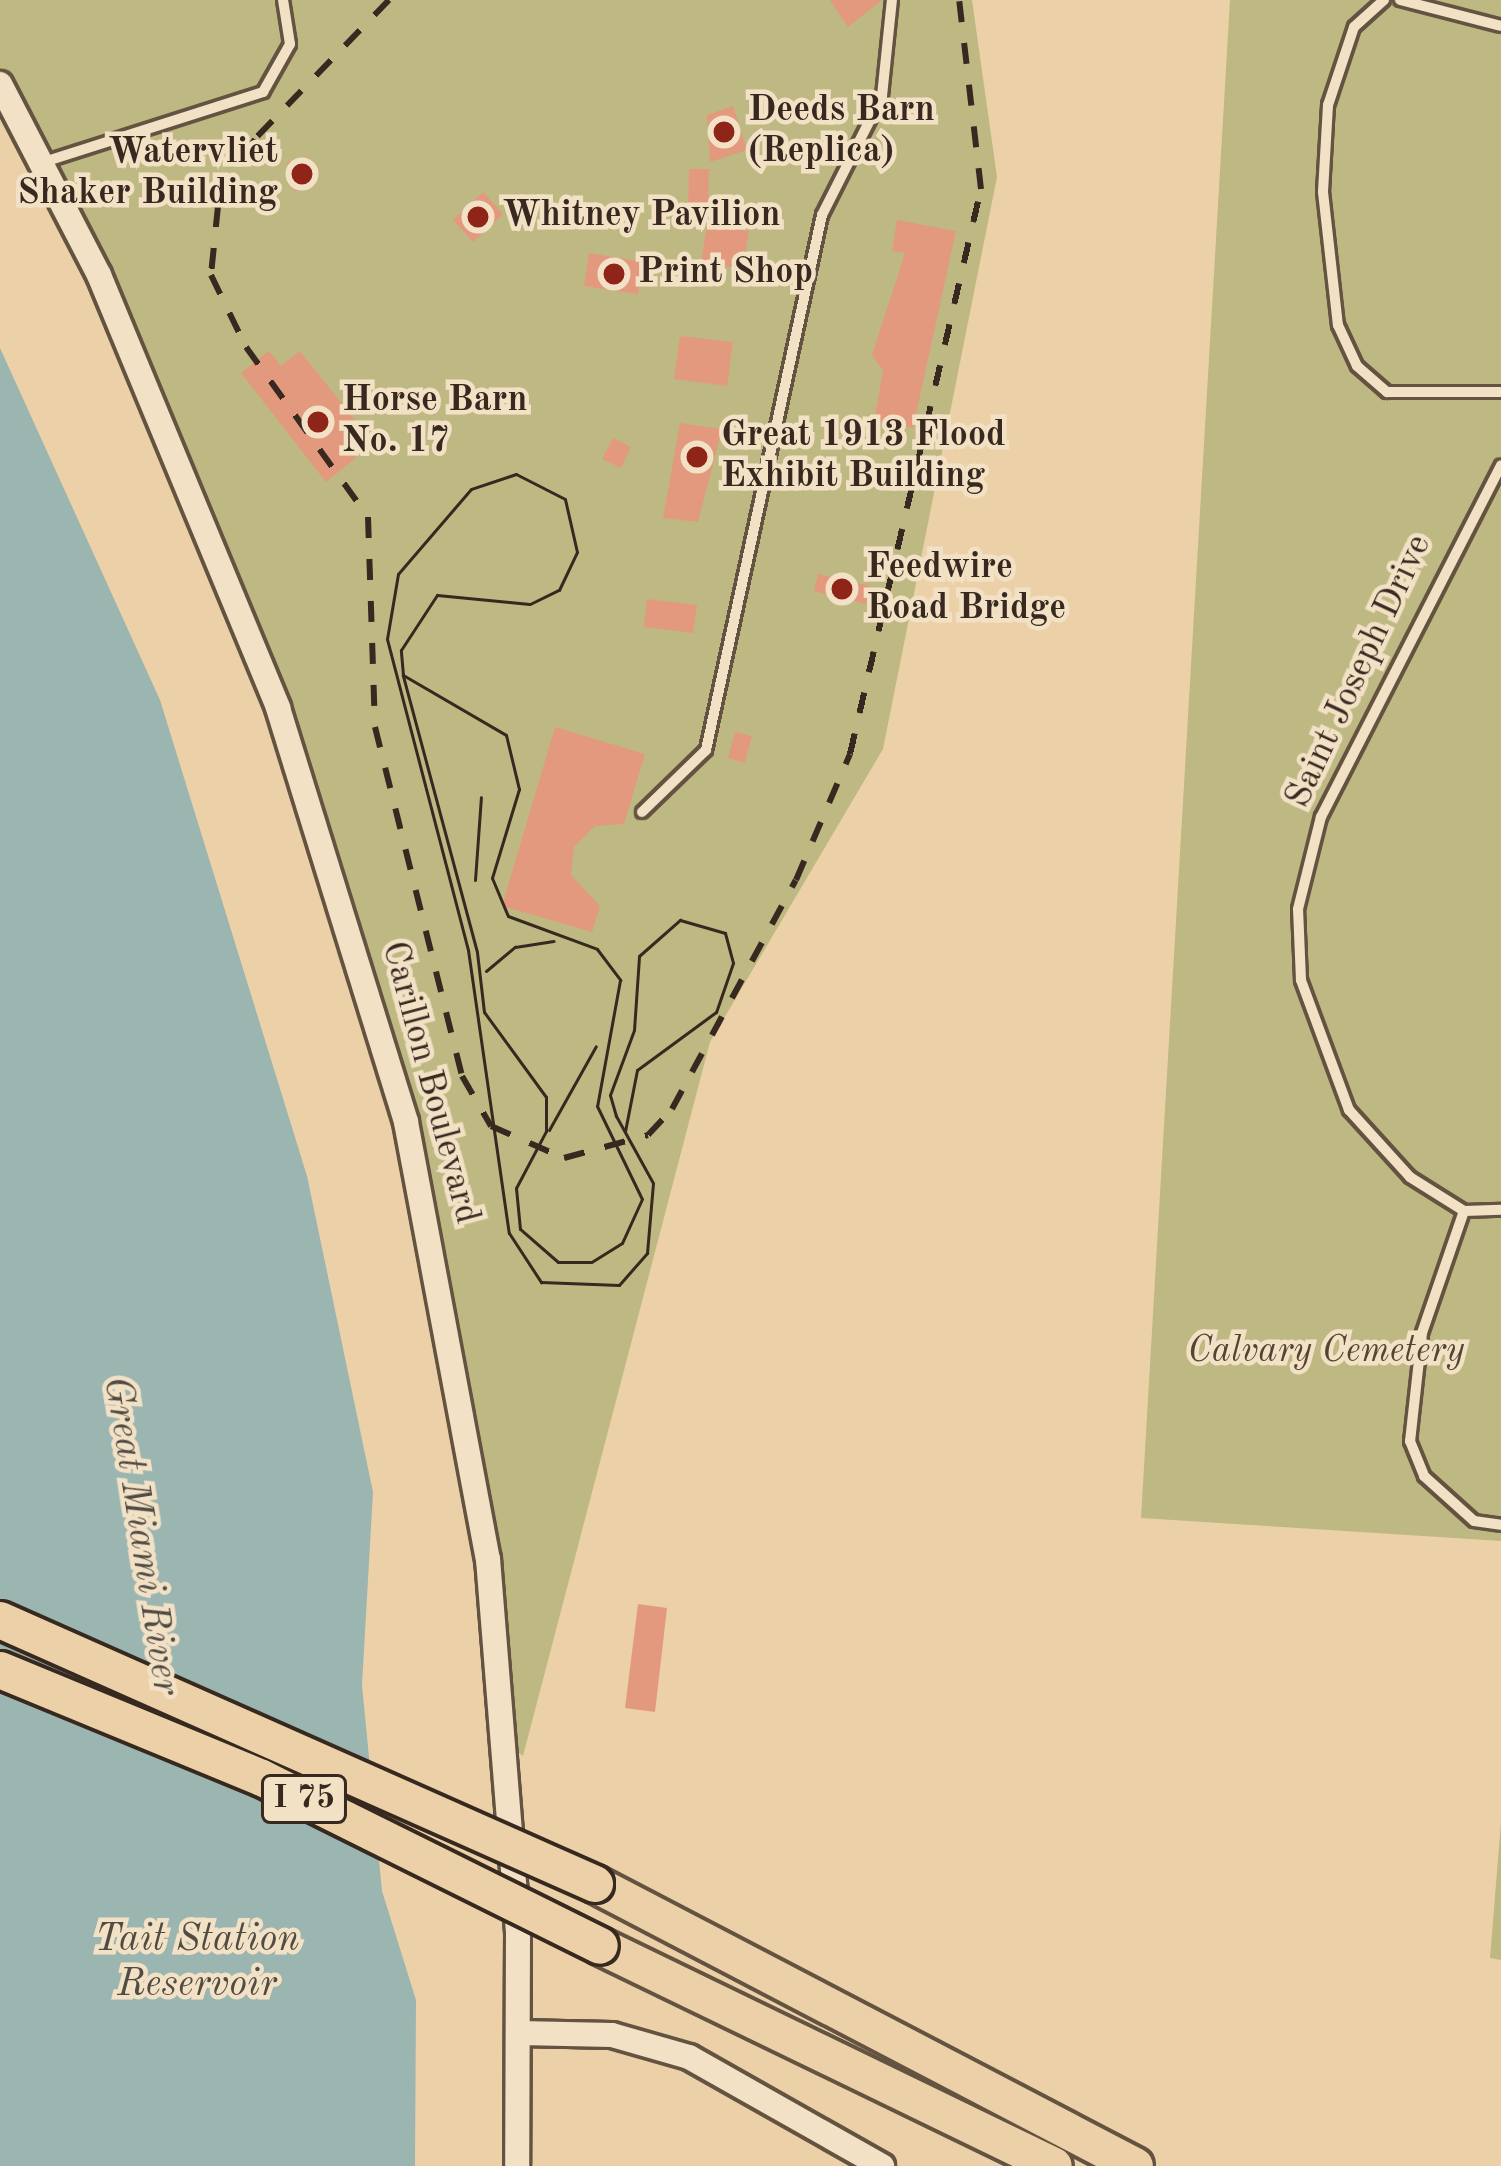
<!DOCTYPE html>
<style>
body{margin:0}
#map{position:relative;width:1501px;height:2166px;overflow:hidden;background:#ecd1a8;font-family:"Old Standard TT",serif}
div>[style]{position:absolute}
.green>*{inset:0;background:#beb983}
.water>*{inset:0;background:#9bb5b0}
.building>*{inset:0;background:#e3997e}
.roads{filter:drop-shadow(3px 0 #645341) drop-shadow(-3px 0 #645341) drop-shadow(0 3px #645341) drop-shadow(0 -3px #645341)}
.service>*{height:10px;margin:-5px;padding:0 5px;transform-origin:5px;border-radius:5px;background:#f3e1c6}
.tertiary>*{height:24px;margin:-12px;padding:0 12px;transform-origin:12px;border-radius:12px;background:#f3e1c6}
.motorway>*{height:36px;margin:-18px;padding:0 18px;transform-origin:18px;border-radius:18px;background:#ecd1a8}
.tram>*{height:3px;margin:-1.5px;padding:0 1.5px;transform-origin:1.5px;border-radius:1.5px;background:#37291f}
.rail>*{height:6px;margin-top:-3px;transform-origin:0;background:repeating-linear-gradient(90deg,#37291f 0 21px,transparent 0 42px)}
.bridges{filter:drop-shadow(3px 0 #37291f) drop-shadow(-3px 0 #37291f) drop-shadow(0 3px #37291f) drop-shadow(0 -3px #37291f)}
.motorway-bridge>*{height:36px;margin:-18px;padding:0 18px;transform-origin:18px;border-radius:18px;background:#ecd1a8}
.dots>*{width:33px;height:33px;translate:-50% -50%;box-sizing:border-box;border:6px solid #f3e1c6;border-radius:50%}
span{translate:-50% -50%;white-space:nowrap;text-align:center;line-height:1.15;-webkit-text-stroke:9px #f3e1c6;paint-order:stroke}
.shield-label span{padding:3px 9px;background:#f3e1c6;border:3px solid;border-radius:9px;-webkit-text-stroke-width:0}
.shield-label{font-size:33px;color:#37291f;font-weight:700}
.poi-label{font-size:36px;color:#37291f;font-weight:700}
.left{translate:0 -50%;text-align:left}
.right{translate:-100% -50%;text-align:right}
.street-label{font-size:36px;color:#37291f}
.park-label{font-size:36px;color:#524633;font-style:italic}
.water-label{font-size:39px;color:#504c43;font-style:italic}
</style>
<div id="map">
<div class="green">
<div style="clip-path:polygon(0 0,972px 0,997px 177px,883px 749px,710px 1042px,523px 1756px,503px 1740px,488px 1559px,406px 1122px,206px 524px,0 84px)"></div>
<div style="clip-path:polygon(1230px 0,1501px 0,1501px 1541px,1141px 1518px)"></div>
<div style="clip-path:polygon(1501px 1822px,1501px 1960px,1490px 1958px)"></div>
</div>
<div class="water">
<div style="clip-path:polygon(0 348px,160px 700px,307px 1176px,373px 1492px,362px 1685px,382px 1891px,416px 2000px,415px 2166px,0 2166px)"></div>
</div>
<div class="building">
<div style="clip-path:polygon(830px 0,882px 0,848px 27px)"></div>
<div style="clip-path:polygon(733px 106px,747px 150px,710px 162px,707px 115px)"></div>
<div style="clip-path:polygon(309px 157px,316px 186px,294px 191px,287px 162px)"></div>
<div style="clip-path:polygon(689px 169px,709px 169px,708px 209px,688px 208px)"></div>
<div style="clip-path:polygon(483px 192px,503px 214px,473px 242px,453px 220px)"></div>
<div style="clip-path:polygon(897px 220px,956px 231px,913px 428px,874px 421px,883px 371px,872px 355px,905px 253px,892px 251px)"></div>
<div style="clip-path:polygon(707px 224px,749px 231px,743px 269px,701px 263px)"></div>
<div style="clip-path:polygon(589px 253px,643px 262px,638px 294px,584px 286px)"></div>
<div style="clip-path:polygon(680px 336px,733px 342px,727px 386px,674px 379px)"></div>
<div style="clip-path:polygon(269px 351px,281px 366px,300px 351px,362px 429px,344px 443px,356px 458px,326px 482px,241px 373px)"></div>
<div style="clip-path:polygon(680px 423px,722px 429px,698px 522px,663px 518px)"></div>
<div style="clip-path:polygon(613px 438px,631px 447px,621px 468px,602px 459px)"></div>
<div style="clip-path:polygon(818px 574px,870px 586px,866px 604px,814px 591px)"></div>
<div style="clip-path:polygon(647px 599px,697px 605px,693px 633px,644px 627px)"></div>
<div style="clip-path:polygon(555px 727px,645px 754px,624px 824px,595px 826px,574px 847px,571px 875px,600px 906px,592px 932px,502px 906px)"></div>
<div style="clip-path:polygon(735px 732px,752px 736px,745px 763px,728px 758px)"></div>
<div style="clip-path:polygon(638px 1604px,667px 1608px,655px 1712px,625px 1708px)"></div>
</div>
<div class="roads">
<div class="service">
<div style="left:1384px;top:0;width:40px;rotate:138deg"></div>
<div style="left:1354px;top:27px;width:82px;rotate:108.4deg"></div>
<div style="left:1328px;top:105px;width:87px;rotate:93.3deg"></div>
<div style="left:1323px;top:192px;width:134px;rotate:83.6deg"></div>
<div style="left:1338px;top:325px;width:45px;rotate:65.1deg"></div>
<div style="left:1357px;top:366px;width:40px;rotate:41deg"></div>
<div style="left:1387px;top:392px;width:114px"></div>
<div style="left:1400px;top:0;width:104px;rotate:14.4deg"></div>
<div style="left:44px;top:162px;width:230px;rotate:-17.7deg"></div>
<div style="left:263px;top:92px;width:55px;rotate:-60.6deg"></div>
<div style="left:290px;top:44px;width:45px;rotate:-99deg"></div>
<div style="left:642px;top:812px;width:89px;rotate:-44.1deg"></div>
<div style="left:706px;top:750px;width:547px;rotate:-77.77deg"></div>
<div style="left:822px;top:215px;width:133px;rotate:-63.2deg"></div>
<div style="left:882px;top:96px;width:97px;rotate:-84.1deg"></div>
<div style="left:1464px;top:1211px;width:64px;rotate:-147.8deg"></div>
<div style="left:1410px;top:1177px;width:91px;rotate:-132.3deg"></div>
<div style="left:1349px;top:1110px;width:139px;rotate:-110.3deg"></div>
<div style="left:1301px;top:980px;width:71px;rotate:-92.4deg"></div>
<div style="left:1298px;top:909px;width:95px;rotate:-76deg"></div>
<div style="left:1321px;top:817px;width:395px;rotate:-62.9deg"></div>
<div style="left:1464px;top:1211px;width:129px;rotate:109deg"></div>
<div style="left:1422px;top:1333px;width:109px;rotate:96.3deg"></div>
<div style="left:1410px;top:1441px;width:38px;rotate:68deg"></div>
<div style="left:1424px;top:1476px;width:67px;rotate:42deg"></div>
<div style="left:1474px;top:1521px;width:27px;rotate:8deg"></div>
<div style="left:1464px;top:1211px;width:37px;rotate:-2deg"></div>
</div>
<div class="tertiary">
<div style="left:0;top:84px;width:215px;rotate:62.6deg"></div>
<div style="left:99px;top:275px;width:469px;rotate:67.5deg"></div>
<div style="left:278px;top:708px;width:433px;rotate:72.8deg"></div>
<div style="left:406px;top:1122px;width:445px;rotate:79.4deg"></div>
<div style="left:488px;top:1559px;width:374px;rotate:85.4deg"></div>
<div style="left:518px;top:1932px;width:234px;rotate:90.2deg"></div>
<div style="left:520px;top:2033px;width:92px;rotate:1.2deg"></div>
<div style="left:612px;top:2035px;width:80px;rotate:15.9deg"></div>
<div style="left:689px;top:2057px;width:222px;rotate:29.5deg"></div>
</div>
<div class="motorway">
<div style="left:595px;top:1884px;width:609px;rotate:27.57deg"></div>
<div style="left:600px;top:1946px;width:504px;rotate:25.85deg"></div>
</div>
</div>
<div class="tram">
<div style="left:403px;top:675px;width:119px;rotate:30.2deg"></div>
<div style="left:506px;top:735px;width:56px;rotate:76.5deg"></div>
<div style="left:519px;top:789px;width:93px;rotate:106.9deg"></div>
<div style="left:492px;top:878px;width:41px;rotate:67.2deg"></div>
<div style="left:508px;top:916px;width:95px;rotate:20.3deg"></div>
<div style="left:597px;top:949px;width:39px;rotate:53deg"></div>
<div style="left:620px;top:980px;width:128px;rotate:100.3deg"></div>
<div style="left:597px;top:1106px;width:103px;rotate:64.2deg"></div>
<div style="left:642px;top:1199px;width:48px;rotate:114.4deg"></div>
<div style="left:622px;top:1243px;width:36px;rotate:148deg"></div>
<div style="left:591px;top:1262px;width:33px;rotate:180deg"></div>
<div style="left:558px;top:1262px;width:50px;rotate:-139deg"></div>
<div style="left:520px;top:1229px;width:41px;rotate:-95.6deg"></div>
<div style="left:516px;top:1188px;width:64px;rotate:-62.2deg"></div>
<div style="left:546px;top:1131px;width:34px;rotate:-90deg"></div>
<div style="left:546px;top:1097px;width:105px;rotate:-126.1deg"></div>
<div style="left:484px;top:1012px;width:60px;rotate:-96.7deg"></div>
<div style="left:477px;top:952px;width:287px;rotate:-105deg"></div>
<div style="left:403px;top:675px;width:25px;rotate:-95deg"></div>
<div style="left:401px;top:650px;width:66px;rotate:-56.8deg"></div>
<div style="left:437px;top:595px;width:93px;rotate:5.5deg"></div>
<div style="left:530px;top:604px;width:32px;rotate:-26deg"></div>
<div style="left:559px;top:590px;width:42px;rotate:-64.7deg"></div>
<div style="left:577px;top:552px;width:54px;rotate:-102.8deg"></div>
<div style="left:565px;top:499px;width:55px;rotate:-153deg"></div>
<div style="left:516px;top:474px;width:47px;rotate:161.6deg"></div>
<div style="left:471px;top:489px;width:112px;rotate:130.7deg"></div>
<div style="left:398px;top:574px;width:66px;rotate:99.6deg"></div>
<div style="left:387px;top:639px;width:321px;rotate:75.4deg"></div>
<div style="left:468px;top:950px;width:286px;rotate:81.8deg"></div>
<div style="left:509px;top:1233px;width:59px;rotate:56.9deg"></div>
<div style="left:541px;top:1282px;width:78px;rotate:2.2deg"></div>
<div style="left:619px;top:1285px;width:43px;rotate:-48.8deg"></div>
<div style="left:647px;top:1253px;width:70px;rotate:-85.1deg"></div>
<div style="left:653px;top:1183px;width:77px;rotate:-118.9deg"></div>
<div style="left:616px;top:1116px;width:22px;rotate:-106deg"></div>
<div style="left:610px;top:1095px;width:69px;rotate:-69.7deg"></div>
<div style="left:634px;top:1030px;width:74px;rotate:-86.1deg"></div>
<div style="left:639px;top:956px;width:55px;rotate:-41.3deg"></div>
<div style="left:680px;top:920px;width:47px;rotate:16.1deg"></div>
<div style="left:725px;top:933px;width:31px;rotate:75deg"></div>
<div style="left:733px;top:963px;width:52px;rotate:109.1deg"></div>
<div style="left:716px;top:1012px;width:98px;rotate:143.7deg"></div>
<div style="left:637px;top:1070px;width:62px;rotate:101.1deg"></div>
<div style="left:475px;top:880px;width:83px;rotate:-85.9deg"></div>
<div style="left:486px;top:971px;width:38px;rotate:-40deg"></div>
<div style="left:515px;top:947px;width:39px;rotate:-9deg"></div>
<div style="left:549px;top:1130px;width:96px;rotate:-60.8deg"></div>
</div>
<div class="rail">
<div style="left:389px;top:0;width:193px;rotate:134deg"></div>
<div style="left:255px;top:139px;width:77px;rotate:118.9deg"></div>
<div style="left:218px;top:206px;width:69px;rotate:95.8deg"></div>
<div style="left:211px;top:275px;width:80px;rotate:64.1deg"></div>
<div style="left:246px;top:347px;width:209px;rotate:54.3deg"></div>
<div style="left:368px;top:517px;width:210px;rotate:88.1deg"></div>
<div style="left:375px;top:727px;width:360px;rotate:76deg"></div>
<div style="left:462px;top:1076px;width:58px;rotate:59.9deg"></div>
<div style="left:491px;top:1126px;width:80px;rotate:23.7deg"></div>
<div style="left:564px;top:1158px;width:87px;rotate:-15.3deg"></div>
<div style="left:648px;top:1135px;width:35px;rotate:-47deg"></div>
<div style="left:672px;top:1109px;width:260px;rotate:-61.6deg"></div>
<div style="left:796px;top:880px;width:137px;rotate:-66.8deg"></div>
<div style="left:850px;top:754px;width:580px;rotate:-76.95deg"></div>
<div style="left:981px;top:189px;width:190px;rotate:-96.6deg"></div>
</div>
<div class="bridges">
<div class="motorway-bridge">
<div style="left:0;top:1620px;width:651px;rotate:23.93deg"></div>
<div style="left:0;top:1670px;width:283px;rotate:22.4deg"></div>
<div style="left:262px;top:1778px;width:377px;rotate:26.4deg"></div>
</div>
</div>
<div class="dots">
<div style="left:724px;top:132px;background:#8f2418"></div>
<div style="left:302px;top:174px;background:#8f2418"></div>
<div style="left:478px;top:217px;background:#8f2418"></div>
<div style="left:614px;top:274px;background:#8f2418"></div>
<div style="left:318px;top:422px;background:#8f2418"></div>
<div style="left:697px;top:457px;background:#8f2418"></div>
<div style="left:842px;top:589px;background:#8f2418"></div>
</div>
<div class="shield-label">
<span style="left:304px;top:1799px">I 75</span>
</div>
<div class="poi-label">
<span class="left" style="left:748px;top:132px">Deeds Barn<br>(Replica)</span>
<span class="right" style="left:278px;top:174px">Watervliet<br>Shaker Building</span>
<span class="left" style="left:502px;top:217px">Whitney Pavilion</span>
<span class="left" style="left:638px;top:274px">Print Shop</span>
<span class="left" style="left:342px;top:422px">Horse Barn<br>No. 17</span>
<span class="left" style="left:721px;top:457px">Great 1913 Flood<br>Exhibit Building</span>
<span class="left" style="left:866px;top:589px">Feedwire<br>Road Bridge</span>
</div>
<div class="street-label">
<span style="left:1360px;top:672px;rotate:-65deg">Saint Joseph Drive</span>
<span style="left:429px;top:1083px;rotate:75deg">Carillon Boulevard</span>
</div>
<div class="park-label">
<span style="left:1326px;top:1353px">Calvary Cemetery</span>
</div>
<div class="water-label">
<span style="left:140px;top:1536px;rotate:81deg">Great Miami River</span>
<span style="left:197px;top:1963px">Tait Station<br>Reservoir</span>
</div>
</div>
